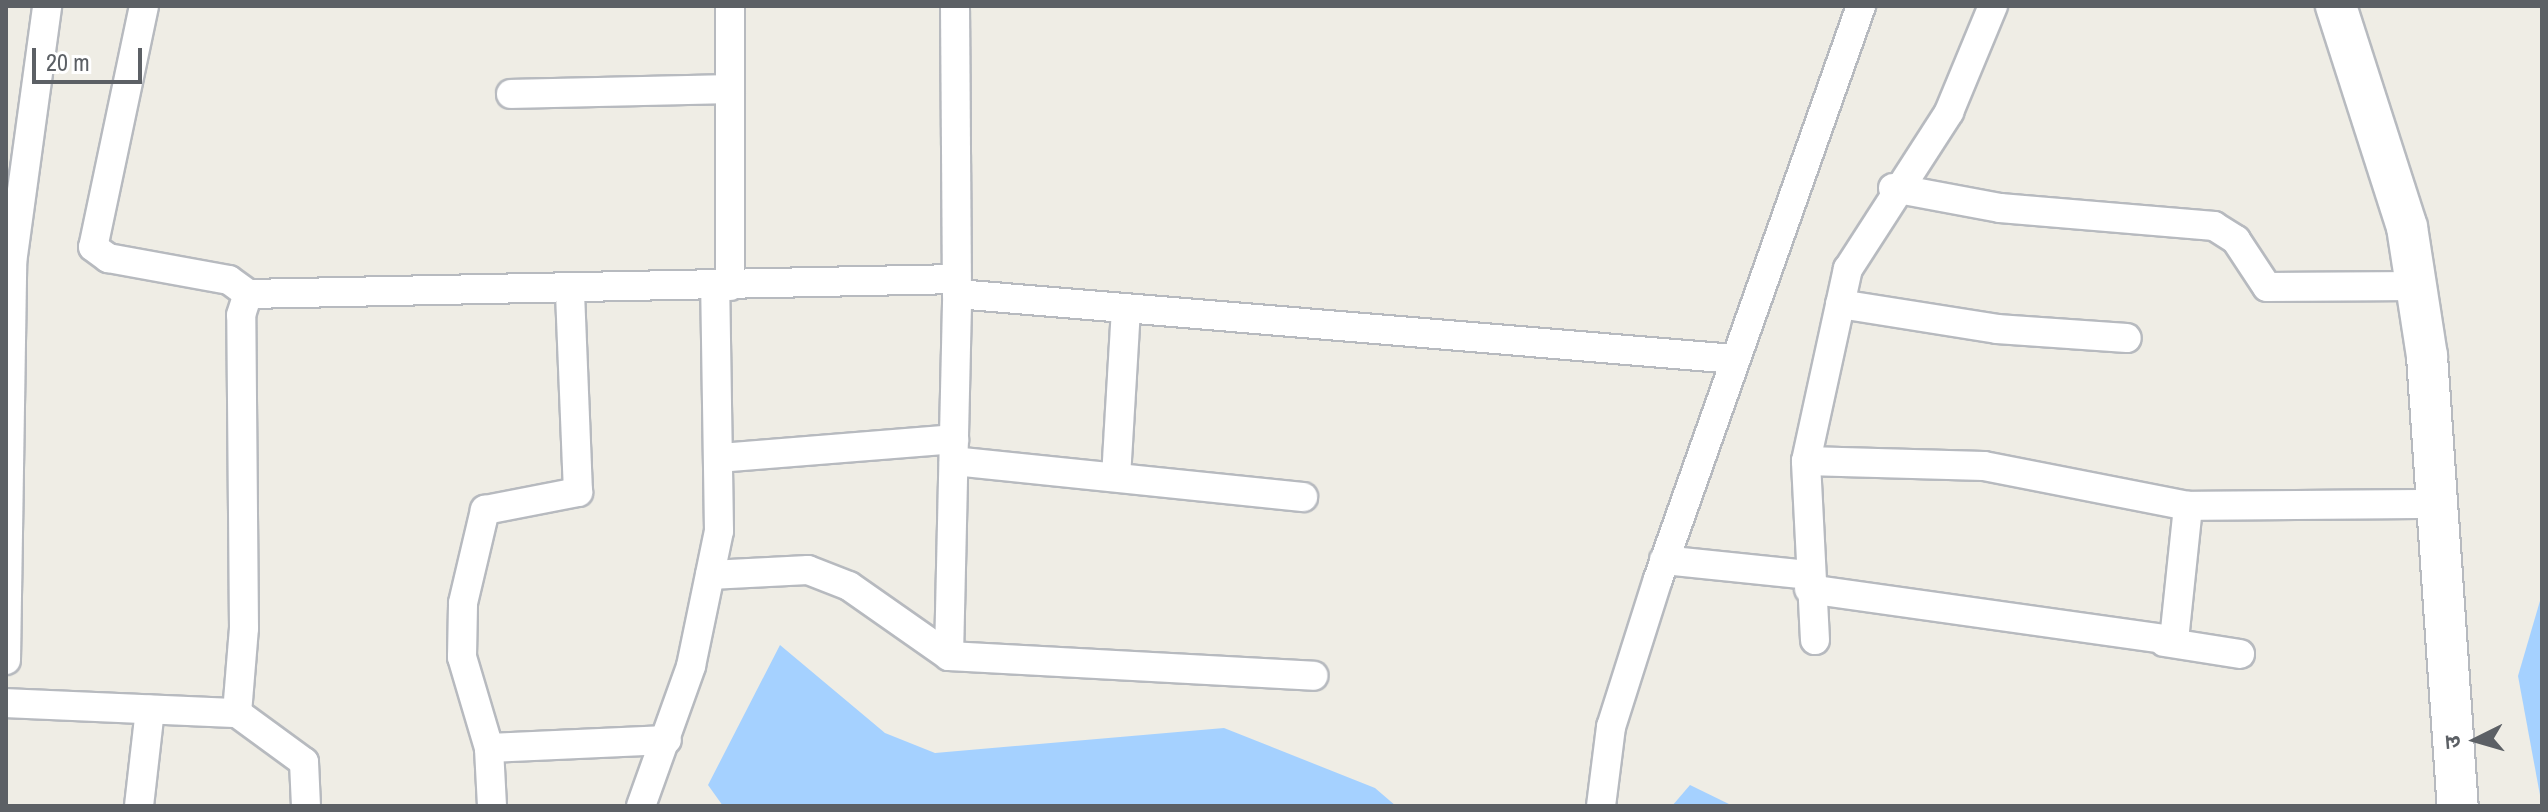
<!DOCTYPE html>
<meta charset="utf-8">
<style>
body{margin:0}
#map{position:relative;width:2548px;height:812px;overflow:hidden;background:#efede5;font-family:"Archivo Narrow","Noto Sans Devanagari",sans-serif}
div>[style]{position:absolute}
.water>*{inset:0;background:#a5d1ff}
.roads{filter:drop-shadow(2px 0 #b7babf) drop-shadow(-2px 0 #b7babf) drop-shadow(0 2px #b7babf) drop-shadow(0 -2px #b7babf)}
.street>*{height:28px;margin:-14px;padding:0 14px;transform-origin:14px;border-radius:14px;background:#fff}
.secondary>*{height:40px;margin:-20px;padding:0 20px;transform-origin:20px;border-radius:20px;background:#fff}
span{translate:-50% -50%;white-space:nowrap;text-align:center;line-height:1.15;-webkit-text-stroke:7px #fff;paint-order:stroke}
.frame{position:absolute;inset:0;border:8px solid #5c6065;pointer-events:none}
.north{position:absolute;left:2436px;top:700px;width:80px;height:80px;-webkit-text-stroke:6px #fff;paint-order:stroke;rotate:265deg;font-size:22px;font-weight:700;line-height:32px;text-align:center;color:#5c6065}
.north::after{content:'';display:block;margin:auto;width:28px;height:36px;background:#5c6065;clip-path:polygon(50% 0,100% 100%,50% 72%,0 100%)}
.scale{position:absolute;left:32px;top:48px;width:110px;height:36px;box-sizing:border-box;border:4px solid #5c6065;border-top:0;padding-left:10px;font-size:24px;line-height:28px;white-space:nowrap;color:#5c6065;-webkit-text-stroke:6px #fff;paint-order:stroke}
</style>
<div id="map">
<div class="water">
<div style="clip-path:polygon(2542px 594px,2542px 806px,2518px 676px)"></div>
<div style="clip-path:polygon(780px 645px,885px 733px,935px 753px,1224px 728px,1375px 788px,1396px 806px,723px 806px,708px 785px)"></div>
<div style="clip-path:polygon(1690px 785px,1733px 806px,1672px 806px)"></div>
</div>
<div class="roads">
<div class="street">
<div style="left:144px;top:6px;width:246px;rotate:101.9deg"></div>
<div style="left:93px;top:247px;width:19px;rotate:36deg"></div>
<div style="left:108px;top:258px;width:123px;rotate:10.3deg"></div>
<div style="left:229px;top:280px;width:24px;rotate:36deg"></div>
<div style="left:730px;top:6px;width:280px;rotate:90deg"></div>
<div style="left:955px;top:6px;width:288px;rotate:89.6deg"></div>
<div style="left:957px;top:294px;width:781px;rotate:4.78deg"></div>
<div style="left:511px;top:94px;width:219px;rotate:-1.3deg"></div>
<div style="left:1893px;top:188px;width:109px;rotate:10.6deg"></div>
<div style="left:2000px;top:208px;width:215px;rotate:4.8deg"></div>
<div style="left:2214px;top:226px;width:26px;rotate:32deg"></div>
<div style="left:2236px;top:240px;width:56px;rotate:56.6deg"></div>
<div style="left:2267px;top:287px;width:149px;rotate:-0.4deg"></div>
<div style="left:1840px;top:304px;width:159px;rotate:9deg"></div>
<div style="left:1997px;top:329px;width:130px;rotate:4deg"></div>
<div style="left:719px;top:458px;width:236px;rotate:-4.6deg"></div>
<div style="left:954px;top:461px;width:351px;rotate:5.9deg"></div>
<div style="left:1806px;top:461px;width:178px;rotate:1.6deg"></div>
<div style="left:1984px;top:466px;width:208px;rotate:11.1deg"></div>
<div style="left:2188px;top:506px;width:247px;rotate:-0.5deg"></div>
<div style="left:1116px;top:477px;width:169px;rotate:-86.6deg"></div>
<div style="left:1664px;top:560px;width:145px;rotate:5.9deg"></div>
<div style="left:710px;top:575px;width:98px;rotate:-2.9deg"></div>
<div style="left:808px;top:570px;width:44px;rotate:21.3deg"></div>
<div style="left:849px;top:586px;width:122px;rotate:35deg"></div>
<div style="left:949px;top:656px;width:365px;rotate:3.1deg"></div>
<div style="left:1809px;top:589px;width:369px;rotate:8deg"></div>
<div style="left:2174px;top:640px;width:135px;rotate:-84deg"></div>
<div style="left:1815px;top:640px;width:179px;rotate:-92.9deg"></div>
<div style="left:1806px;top:461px;width:197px;rotate:-77.7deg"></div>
<div style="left:1848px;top:269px;width:187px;rotate:-57.2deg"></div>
<div style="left:1949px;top:112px;width:115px;rotate:-67.5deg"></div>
<div style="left:2164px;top:642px;width:77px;rotate:9deg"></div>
<div style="left:949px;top:656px;width:362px;rotate:-88.7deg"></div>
<div style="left:6px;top:660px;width:397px;rotate:-89.1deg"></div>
<div style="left:12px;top:263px;width:259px;rotate:-82.2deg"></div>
<div style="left:6px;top:703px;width:231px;rotate:2.5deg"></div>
<div style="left:489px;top:748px;width:178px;rotate:-2.6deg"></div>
<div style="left:139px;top:806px;width:97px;rotate:-83.5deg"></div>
<div style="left:306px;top:806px;width:44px;rotate:-92.6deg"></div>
<div style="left:304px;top:762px;width:83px;rotate:-143.8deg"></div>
<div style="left:237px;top:713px;width:85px;rotate:-85.3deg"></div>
<div style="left:244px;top:628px;width:313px;rotate:-90.5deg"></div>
<div style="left:241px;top:315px;width:22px;rotate:-72deg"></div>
<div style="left:248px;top:294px;width:708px;rotate:-1.21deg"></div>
<div style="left:492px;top:806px;width:58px;rotate:-93deg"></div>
<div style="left:489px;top:748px;width:95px;rotate:-106.5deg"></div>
<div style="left:462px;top:657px;width:54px;rotate:-88.9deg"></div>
<div style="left:463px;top:603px;width:96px;rotate:-76.7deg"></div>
<div style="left:485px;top:510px;width:95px;rotate:-11deg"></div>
<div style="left:578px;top:492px;width:202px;rotate:-92.3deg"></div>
<div style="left:641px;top:806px;width:149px;rotate:-70.3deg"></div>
<div style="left:691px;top:666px;width:138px;rotate:-78.3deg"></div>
<div style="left:719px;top:531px;width:245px;rotate:-90.9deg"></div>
<div style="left:1601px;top:806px;width:80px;rotate:-82.8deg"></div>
<div style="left:1611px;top:727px;width:155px;rotate:-72.4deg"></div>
<div style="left:1658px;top:579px;width:608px;rotate:-70.49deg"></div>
</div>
<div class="secondary">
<div style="left:2336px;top:6px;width:232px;rotate:72.2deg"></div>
<div style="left:2407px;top:227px;width:131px;rotate:81.2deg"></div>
<div style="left:2427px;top:356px;width:451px;rotate:86.1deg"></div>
</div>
</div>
<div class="frame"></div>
<div class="north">उ</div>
<div class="scale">20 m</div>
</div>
